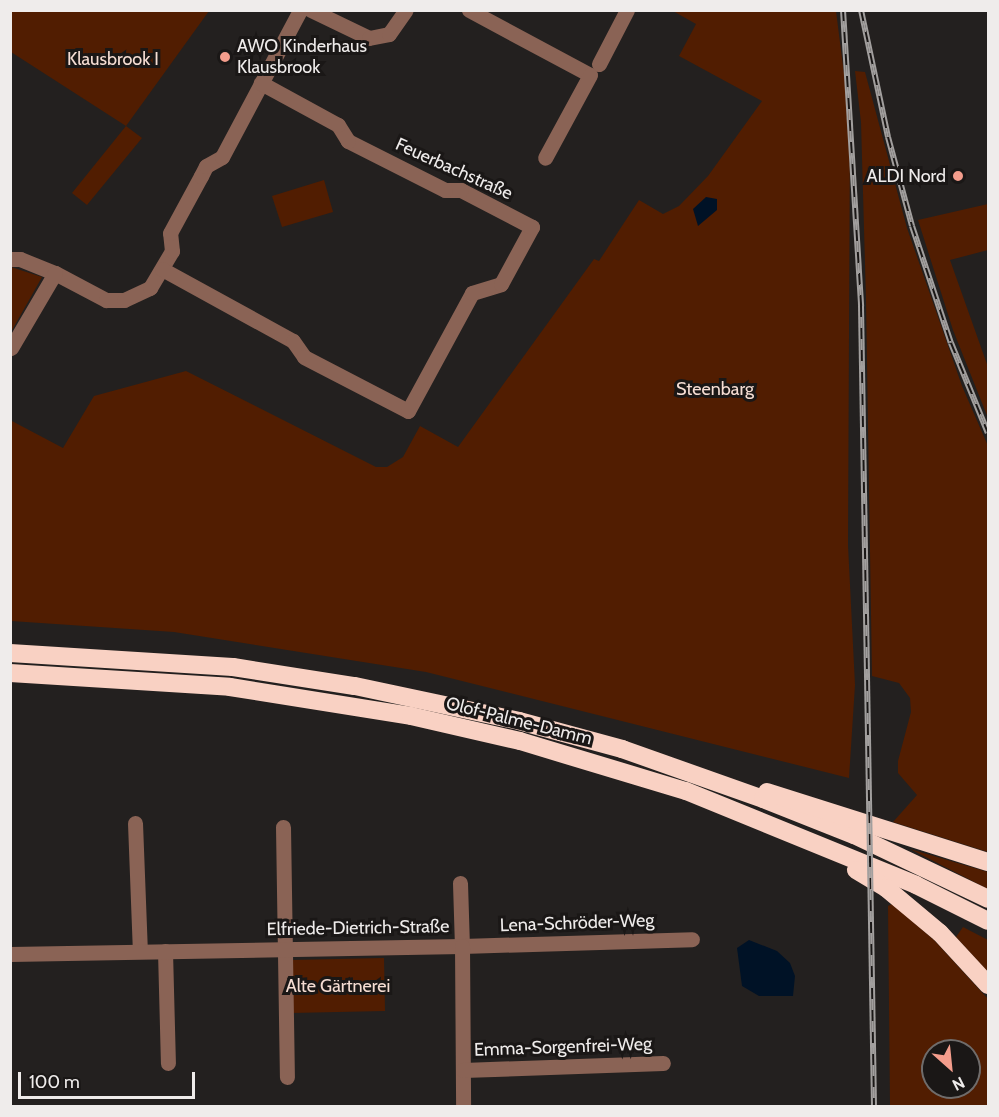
<!DOCTYPE html>
<meta charset="utf-8">
<style>
body{margin:0}
#map{position:relative;width:999px;height:1117px;overflow:hidden;background:#23201f;font-family:Cabin,sans-serif}
div>[style]{position:absolute}
.green>*{inset:0;background:#511d01}
.water>*{inset:0;background:#001226}
.minor>*{height:15px;margin:-7.5px;padding:0 7.5px;transform-origin:7.5px;border-radius:7.5px;background:#8a6355}
.highway>*{height:18px;margin:-9px;padding:0 9px;transform-origin:9px;border-radius:9px;background:#f9d1c3}
.rail>*{height:6px;margin-top:-3px;transform-origin:0;background:repeating-linear-gradient(90deg,#1a1716 0 11px,#a29f9e 0 22px);box-sizing:border-box;border-block:2px solid #a29f9e}
.dots>*{width:16px;height:16px;translate:-50% -50%;box-sizing:border-box;border:3px solid #1a1716;border-radius:50%}
span{translate:-50% -50%;white-space:nowrap;text-align:center;line-height:1.15;-webkit-text-stroke:6px #1a1716;paint-order:stroke}
.poi-label{font-size:18px;color:#efeceb}
.left{translate:0 -50%;text-align:left}
.right{translate:-100% -50%;text-align:right}
.park-label{font-size:18px;color:#f5ddd3}
.street-label{font-size:18px;color:#efeceb}
.frame{position:absolute;inset:0;border:12px solid #efeceb;pointer-events:none}
.north{position:absolute;left:921px;top:1039px;width:60px;height:60px;box-sizing:border-box;background:#1a1716;border:2px solid #6f6c6b;border-radius:50%;rotate:153deg;font-size:16px;font-weight:700;line-height:24px;text-align:center;color:#efeceb}
.north::after{content:'';display:block;margin:auto;width:21px;height:27px;background:#f49d8c;clip-path:polygon(50% 0,100% 100%,50% 72%,0 100%)}
.scale{position:absolute;left:18px;top:1072px;width:177px;height:27px;box-sizing:border-box;border:3px solid #efeceb;border-top:0;padding-left:8px;font-size:18px;line-height:21px;white-space:nowrap;color:#efeceb;-webkit-text-stroke:4px #1a1716;paint-order:stroke}
</style>
<div id="map">
<div class="green">
<div style="clip-path:polygon(10px 11px,209px 11px,126px 126px,142px 138px,87px 205px,72px 193px,126px 126px,11px 52px)"></div>
<div style="clip-path:polygon(673px 11px,836px 11px,850px 121px,848px 545px,855px 685px,849px 778px,426px 672px,174px 632px,11px 621px,10px 420px,63px 448px,94px 396px,186px 371px,376px 467px,387px 467px,403px 457px,420px 426px,458px 447px,594px 259px,599px 261px,639px 200px,663px 214px,679px 206px,708px 176px,762px 101px,679px 56px,696px 24px)"></div>
<div style="clip-path:polygon(855px 71px,865px 72px,907px 228px,962px 386px,988px 446px,988px 852px,893px 822px,917px 795px,898px 773px,898px 761px,911px 712px,910px 698px,899px 683px,872px 676px,866px 299px,861px 122px)"></div>
<div style="clip-path:polygon(324px 180px,333px 212px,282px 227px,272px 196px)"></div>
<div style="clip-path:polygon(988px 204px,988px 250px,950px 260px,988px 367px,988px 418px,953px 330px,918px 220px)"></div>
<div style="clip-path:polygon(11px 267px,42px 277px,11px 332px,10px 267px)"></div>
<div style="clip-path:polygon(910px 849px,988px 872px,988px 889px)"></div>
<div style="clip-path:polygon(evenodd,892px 904px,934px 940px,988px 999px,988px 1106px,890px 1106px,888px 906px,892px 904px,933px 1051px,969px 1051px,969px 1087px,933px 1087px,933px 1051px)"></div>
<div style="clip-path:polygon(963px 927px,988px 940px,988px 972px,956px 937px)"></div>
<div style="clip-path:polygon(384px 958px,385px 1011px,291px 1013px,290px 960px)"></div>
</div>
<div class="water">
<div style="clip-path:polygon(706px 197px,717px 199px,717px 210px,698px 226px,693px 209px)"></div>
<div style="clip-path:polygon(749px 940px,777px 951px,790px 963px,795px 976px,793px 996px,759px 996px,742px 986px,737px 948px)"></div>
</div>
<div class="minor">
<div style="left:311px;top:10px;width:64px;rotate:25.8deg"></div>
<div style="left:369px;top:38px;width:20px;rotate:-11deg"></div>
<div style="left:389px;top:34px;width:29px;rotate:-55deg"></div>
<div style="left:469px;top:10px;width:137px;rotate:28.2deg"></div>
<div style="left:590px;top:75px;width:94px;rotate:118.5deg"></div>
<div style="left:599px;top:64px;width:61px;rotate:-62.6deg"></div>
<div style="left:10px;top:259px;width:10px"></div>
<div style="left:20px;top:259px;width:38px;rotate:22deg"></div>
<div style="left:55px;top:273px;width:58px;rotate:27.9deg"></div>
<div style="left:106px;top:300px;width:18px"></div>
<div style="left:124px;top:300px;width:29px;rotate:-25deg"></div>
<div style="left:150px;top:288px;width:43px;rotate:-59.3deg"></div>
<div style="left:172px;top:251px;width:18px;rotate:-96deg"></div>
<div style="left:170px;top:233px;width:65px;rotate:-61.5deg"></div>
<div style="left:201px;top:176px;width:11px;rotate:-63deg"></div>
<div style="left:206px;top:166px;width:18px;rotate:-29deg"></div>
<div style="left:222px;top:157px;width:166px;rotate:-62deg"></div>
<div style="left:162px;top:269px;width:149px;rotate:28.8deg"></div>
<div style="left:293px;top:341px;width:19px;rotate:55deg"></div>
<div style="left:304px;top:357px;width:117px;rotate:27.4deg"></div>
<div style="left:408px;top:411px;width:134px;rotate:-61.5deg"></div>
<div style="left:472px;top:293px;width:30px;rotate:-17deg"></div>
<div style="left:501px;top:284px;width:65px;rotate:-61.5deg"></div>
<div style="left:532px;top:227px;width:80px;rotate:-152.5deg"></div>
<div style="left:461px;top:190px;width:16px;rotate:180deg"></div>
<div style="left:445px;top:190px;width:109px;rotate:-153.2deg"></div>
<div style="left:348px;top:141px;width:19px;rotate:-122deg"></div>
<div style="left:338px;top:125px;width:88px;rotate:-151.4deg"></div>
<div style="left:11px;top:348px;width:87px;rotate:-59.6deg"></div>
<div style="left:135px;top:823px;width:128px;rotate:87.8deg"></div>
<div style="left:283px;top:827px;width:250px;rotate:89.1deg"></div>
<div style="left:460px;top:883px;width:63px;rotate:88.2deg"></div>
<div style="left:462px;top:946px;width:230px;rotate:-1.7deg"></div>
<div style="left:165px;top:951px;width:112px;rotate:88.5deg"></div>
<div style="left:10px;top:954px;width:452px;rotate:-1deg"></div>
<div style="left:462px;top:946px;width:160px;rotate:89.6deg"></div>
<div style="left:463px;top:1070px;width:200px;rotate:-2deg"></div>
</div>
<div class="highway">
<div style="left:10px;top:653px;width:223px;rotate:3.6deg"></div>
<div style="left:233px;top:667px;width:123px;rotate:8.9deg"></div>
<div style="left:355px;top:686px;width:168px;rotate:12deg"></div>
<div style="left:519px;top:721px;width:107px;rotate:15.2deg"></div>
<div style="left:622px;top:749px;width:150px;rotate:19.5deg"></div>
<div style="left:763px;top:799px;width:98px;rotate:21.6deg"></div>
<div style="left:854px;top:835px;width:148px;rotate:25.5deg"></div>
<div style="left:10px;top:673px;width:220px;rotate:3.6deg"></div>
<div style="left:230px;top:687px;width:183px;rotate:9.1deg"></div>
<div style="left:411px;top:716px;width:112px;rotate:12.9deg"></div>
<div style="left:520px;top:741px;width:173px;rotate:16.8deg"></div>
<div style="left:686px;top:791px;width:248px;rotate:22.2deg"></div>
<div style="left:916px;top:885px;width:80px;rotate:26.6deg"></div>
<div style="left:767px;top:792px;width:232px;rotate:17.6deg"></div>
<div style="left:856px;top:870px;width:35px;rotate:31deg"></div>
<div style="left:886px;top:888px;width:70px;rotate:39.8deg"></div>
<div style="left:940px;top:933px;width:71px;rotate:47.3deg"></div>
</div>
<div class="rail">
<div style="left:843px;top:10px;width:297px;rotate:86.5deg"></div>
<div style="left:861px;top:306px;width:800px;rotate:89.07deg"></div>
<div style="left:861px;top:10px;width:130px;rotate:78deg"></div>
<div style="left:888px;top:137px;width:92px;rotate:74.9deg"></div>
<div style="left:912px;top:226px;width:123px;rotate:71.6deg"></div>
<div style="left:951px;top:343px;width:97px;rotate:67.7deg"></div>
</div>
<div class="dots">
<div style="left:225px;top:57px;background:#f49d8c"></div>
<div style="left:958px;top:176px;background:#f49d8c"></div>
</div>
<div class="poi-label">
<span class="left" style="left:237px;top:57px">AWO Kinderhaus<br>Klausbrook</span>
<span class="right" style="left:946px;top:176px">ALDI Nord</span>
</div>
<div class="park-label">
<span style="left:113px;top:59px">Klausbrook I</span>
<span style="left:715px;top:389px">Steenbarg</span>
<span style="left:338px;top:986px">Alte Gärtnerei</span>
</div>
<div class="street-label">
<span style="left:454px;top:169px;rotate:24deg">Feuerbachstraße</span>
<span style="left:519px;top:721px;rotate:14deg">Olof-Palme-Damm</span>
<span style="left:577px;top:923px;rotate:-2deg">Lena-Schröder-Weg</span>
<span style="left:358px;top:928px;rotate:-1deg">Elfriede-Dietrich-Straße</span>
<span style="left:563px;top:1047px;rotate:-2deg">Emma-Sorgenfrei-Weg</span>
</div>
<div class="frame"></div>
<div class="north">N</div>
<div class="scale">100 m</div>
</div>
